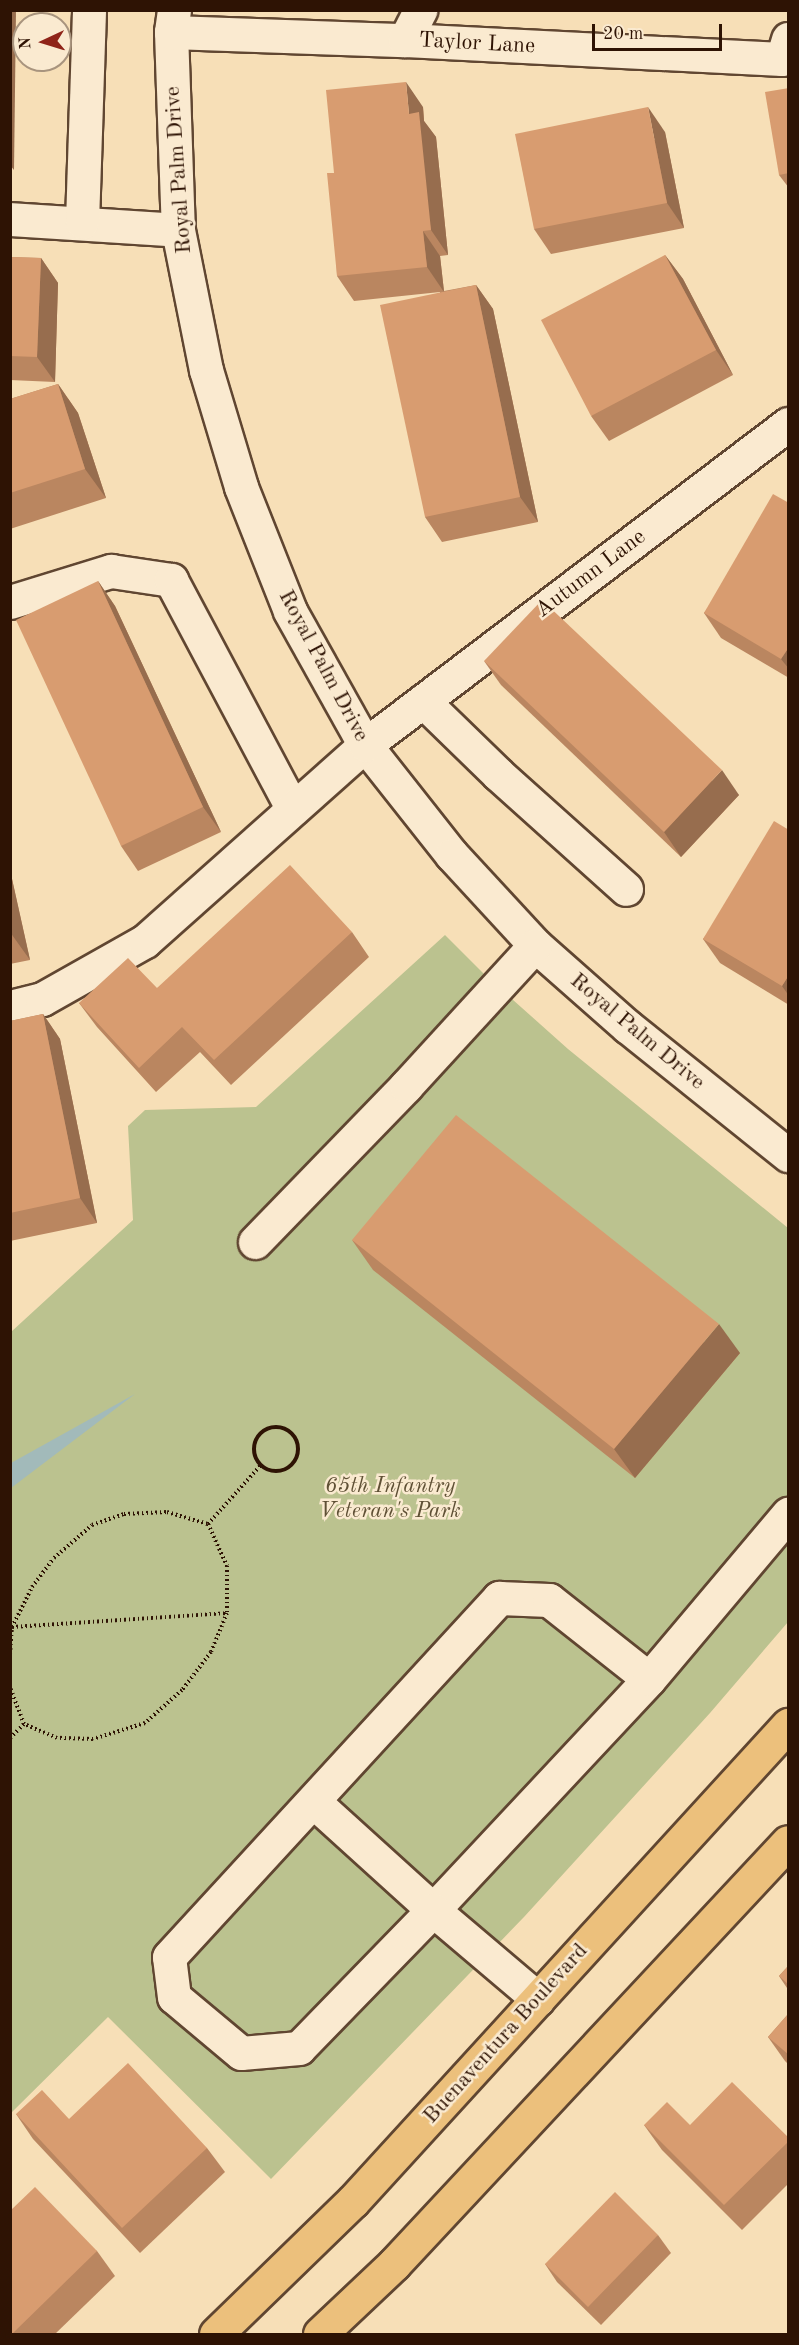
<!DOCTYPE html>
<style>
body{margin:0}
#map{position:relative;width:799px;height:2345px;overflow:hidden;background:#f7dfb7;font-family:"Old Standard TT",serif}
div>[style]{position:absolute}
.green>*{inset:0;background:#bbc28f}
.water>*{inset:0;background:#a2baba}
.path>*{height:4px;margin-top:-2px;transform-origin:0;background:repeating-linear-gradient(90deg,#2e1304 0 1.5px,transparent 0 4.5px)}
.path>.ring{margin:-2px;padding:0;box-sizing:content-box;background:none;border:4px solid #2e1304;border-radius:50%}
.roads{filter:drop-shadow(2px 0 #604631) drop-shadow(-2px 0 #604631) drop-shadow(0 2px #604631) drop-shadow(0 -2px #604631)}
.minor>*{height:33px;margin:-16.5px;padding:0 16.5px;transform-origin:16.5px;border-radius:16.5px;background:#faead0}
.major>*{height:33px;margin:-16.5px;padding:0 16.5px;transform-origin:16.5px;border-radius:16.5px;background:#ecc07c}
.wall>*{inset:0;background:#ba8660}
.shaded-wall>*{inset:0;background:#976d4e}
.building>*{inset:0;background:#d89c70}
span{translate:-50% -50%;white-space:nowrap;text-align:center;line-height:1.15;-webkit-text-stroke:5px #faead0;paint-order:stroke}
.street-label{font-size:22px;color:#2e1304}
.park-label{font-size:22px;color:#5f5035;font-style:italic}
.frame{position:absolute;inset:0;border:12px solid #2e1304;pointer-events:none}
.north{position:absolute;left:12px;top:12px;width:60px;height:60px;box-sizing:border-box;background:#faead0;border:2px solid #a8947e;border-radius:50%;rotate:266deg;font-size:16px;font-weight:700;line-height:24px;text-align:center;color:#2e1304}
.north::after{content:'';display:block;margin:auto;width:21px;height:27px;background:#8f2418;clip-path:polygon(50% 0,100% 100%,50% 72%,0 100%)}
.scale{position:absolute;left:592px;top:24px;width:130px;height:27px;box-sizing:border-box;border:3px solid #2e1304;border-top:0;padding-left:8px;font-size:18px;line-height:21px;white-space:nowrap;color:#2e1304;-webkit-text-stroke:4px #faead0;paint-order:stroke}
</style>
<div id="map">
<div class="green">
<div style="clip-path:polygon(445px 935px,484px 974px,568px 1049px,788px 1228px,788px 1622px,710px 1713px,524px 1917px,271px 2179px,108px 2017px,11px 2113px,11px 1332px,133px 1220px,128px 1126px,145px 1110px,256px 1107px)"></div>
</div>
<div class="water">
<div style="clip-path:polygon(135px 1394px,11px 1488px,11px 1463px)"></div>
</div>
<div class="path">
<div class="ring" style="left:254px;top:1427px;width:40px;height:40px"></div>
<div style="left:208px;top:1524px;width:79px;rotate:-48.1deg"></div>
<div style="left:12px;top:1627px;width:215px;rotate:-3.7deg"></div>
<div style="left:10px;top:1654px;width:27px;rotate:-86deg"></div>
<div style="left:12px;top:1627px;width:45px;rotate:-63.4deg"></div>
<div style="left:32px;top:1587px;width:36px;rotate:-53deg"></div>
<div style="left:54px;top:1558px;width:50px;rotate:-41deg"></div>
<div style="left:92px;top:1525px;width:34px;rotate:-19deg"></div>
<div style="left:124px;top:1514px;width:43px;rotate:-2.7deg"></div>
<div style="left:167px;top:1512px;width:43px;rotate:16.3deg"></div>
<div style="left:208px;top:1524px;width:46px;rotate:65.7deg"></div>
<div style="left:227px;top:1566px;width:47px;rotate:90deg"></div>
<div style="left:227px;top:1613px;width:42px;rotate:112.3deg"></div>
<div style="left:211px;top:1652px;width:48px;rotate:127.3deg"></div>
<div style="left:182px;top:1690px;width:50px;rotate:138.3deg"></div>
<div style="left:145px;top:1723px;width:54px;rotate:162.9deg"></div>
<div style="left:93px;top:1739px;width:36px;rotate:-178deg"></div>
<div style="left:57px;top:1738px;width:36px;rotate:-157deg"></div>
<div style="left:24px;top:1724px;width:39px;rotate:-111deg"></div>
<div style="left:10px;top:1738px;width:20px;rotate:-45deg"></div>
</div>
<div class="roads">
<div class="minor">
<div style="left:174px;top:10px;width:22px;rotate:98deg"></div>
<div style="left:171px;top:32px;width:198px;rotate:88deg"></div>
<div style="left:178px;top:230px;width:143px;rotate:78.7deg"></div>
<div style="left:206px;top:370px;width:122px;rotate:73.3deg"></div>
<div style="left:241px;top:487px;width:133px;rotate:68.4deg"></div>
<div style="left:290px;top:611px;width:154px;rotate:60.8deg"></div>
<div style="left:365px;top:745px;width:140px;rotate:51.7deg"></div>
<div style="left:452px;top:855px;width:122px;rotate:47.3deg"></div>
<div style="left:535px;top:945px;width:124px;rotate:41.4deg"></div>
<div style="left:628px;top:1027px;width:205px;rotate:38.7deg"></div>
<div style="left:171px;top:32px;width:234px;rotate:2deg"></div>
<div style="left:405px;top:40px;width:377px;rotate:2.9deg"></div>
<div style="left:782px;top:59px;width:21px;rotate:-73deg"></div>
<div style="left:405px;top:40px;width:34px;rotate:-63deg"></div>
<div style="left:10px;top:219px;width:168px;rotate:3.7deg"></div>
<div style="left:82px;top:222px;width:212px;rotate:-88.1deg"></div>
<div style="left:10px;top:602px;width:106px;rotate:-17.1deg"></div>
<div style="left:111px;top:571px;width:61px;rotate:8.5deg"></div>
<div style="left:171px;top:580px;width:259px;rotate:62deg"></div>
<div style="left:423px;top:701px;width:105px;rotate:44.2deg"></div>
<div style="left:498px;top:774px;width:172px;rotate:41.9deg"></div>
<div style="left:10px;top:1007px;width:33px;rotate:-14deg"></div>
<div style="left:42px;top:999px;width:118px;rotate:-29.4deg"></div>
<div style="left:145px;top:941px;width:295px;rotate:-41.7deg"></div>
<div style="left:365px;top:745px;width:531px;rotate:-37.19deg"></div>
<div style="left:255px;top:1242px;width:217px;rotate:-45.9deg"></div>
<div style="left:406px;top:1086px;width:191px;rotate:-47.5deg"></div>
<div style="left:313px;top:1801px;width:162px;rotate:42.2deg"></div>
<div style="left:433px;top:1910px;width:316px;rotate:-46.9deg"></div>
<div style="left:538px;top:1999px;width:138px;rotate:-139.7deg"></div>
<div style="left:433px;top:1910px;width:192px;rotate:134.2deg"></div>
<div style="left:299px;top:2048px;width:58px;rotate:175.1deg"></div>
<div style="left:241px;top:2053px;width:87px;rotate:-140.1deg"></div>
<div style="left:174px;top:1997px;width:40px;rotate:-97.1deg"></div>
<div style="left:169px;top:1957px;width:488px;rotate:-47.4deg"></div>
<div style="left:499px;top:1598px;width:50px;rotate:2.3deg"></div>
<div style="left:549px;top:1600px;width:127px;rotate:38.3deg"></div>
<div style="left:649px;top:1679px;width:216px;rotate:-49.9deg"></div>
</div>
<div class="major">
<div style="left:216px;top:2334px;width:191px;rotate:-44.2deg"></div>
<div style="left:353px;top:2201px;width:645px;rotate:-47.58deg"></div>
<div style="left:320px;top:2334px;width:102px;rotate:-43.4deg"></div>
<div style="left:394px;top:2264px;width:577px;rotate:-46.97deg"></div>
</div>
</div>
<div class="wall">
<div style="clip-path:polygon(789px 88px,789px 188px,779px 175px)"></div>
<div style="clip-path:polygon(423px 107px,424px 121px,436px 137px,448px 255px,440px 256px,444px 291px,476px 285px,493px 309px,538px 522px,442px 542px,425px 517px,440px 292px,354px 301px,337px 276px,334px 173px)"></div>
<div style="clip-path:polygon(665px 132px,684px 228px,551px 254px,534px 229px)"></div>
<div style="clip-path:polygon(665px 255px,683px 279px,733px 375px,609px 441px,591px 416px)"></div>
<div style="clip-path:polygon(10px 257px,41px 258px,58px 283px,55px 382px,10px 380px)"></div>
<div style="clip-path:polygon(58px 384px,78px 413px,106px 498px,10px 529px,10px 399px)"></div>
<div style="clip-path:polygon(789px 503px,789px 678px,721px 638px,704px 613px)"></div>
<div style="clip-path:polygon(98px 581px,115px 606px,221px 832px,138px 871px,121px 846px)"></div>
<div style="clip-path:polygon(484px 661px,739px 795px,681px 857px,501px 685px)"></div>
<div style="clip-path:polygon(789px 830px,789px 1005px,720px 963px,703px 939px)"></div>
<div style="clip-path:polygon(10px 870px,30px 960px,10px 964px)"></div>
<div style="clip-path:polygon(352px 932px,369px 957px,231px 1085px,200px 1052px,156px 1092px,97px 1027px,79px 1003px,157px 988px)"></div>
<div style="clip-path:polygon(43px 1014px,60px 1039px,97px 1223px,10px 1241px,10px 1021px)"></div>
<div style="clip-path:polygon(352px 1240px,740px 1353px,635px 1478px,373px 1270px)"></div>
<div style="clip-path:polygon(789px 1965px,789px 1991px,779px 1976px)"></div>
<div style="clip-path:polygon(789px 2013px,789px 2065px,785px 2061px,768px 2037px)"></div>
<div style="clip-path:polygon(16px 2114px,69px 2119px,207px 2148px,225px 2172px,140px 2253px,33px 2139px)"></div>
<div style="clip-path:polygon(644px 2125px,690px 2125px,789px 2138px,789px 2183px,742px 2230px,662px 2150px)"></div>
<div style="clip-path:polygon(10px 2211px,97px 2251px,115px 2276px,55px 2334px,10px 2334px)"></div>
<div style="clip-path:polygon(658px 2235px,671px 2253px,601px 2325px,557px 2282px,545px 2264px)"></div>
</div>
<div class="shaded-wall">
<div style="clip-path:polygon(10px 10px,16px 10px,14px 170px,10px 165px)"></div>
<div style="clip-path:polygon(406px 82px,423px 107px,424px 121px,436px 137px,448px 255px,431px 230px,409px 114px)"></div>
<div style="clip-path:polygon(648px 107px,665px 132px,684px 228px,667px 203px)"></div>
<div style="clip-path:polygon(423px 231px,440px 256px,444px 292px,427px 267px)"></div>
<div style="clip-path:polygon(665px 255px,683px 279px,733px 375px,716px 350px)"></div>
<div style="clip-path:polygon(41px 258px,58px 283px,55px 382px,37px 357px)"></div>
<div style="clip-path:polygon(476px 285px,493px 309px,538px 522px,520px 497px)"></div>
<div style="clip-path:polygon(58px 384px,78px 413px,106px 498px,85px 469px)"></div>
<div style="clip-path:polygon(98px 581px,115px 606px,221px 832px,203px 807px)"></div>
<div style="clip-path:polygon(789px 647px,789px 669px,781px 659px)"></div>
<div style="clip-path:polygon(722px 770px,739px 795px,681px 857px,664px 832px)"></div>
<div style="clip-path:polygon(10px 870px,30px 960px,10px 932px)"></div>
<div style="clip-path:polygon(789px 975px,789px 996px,782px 986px)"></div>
<div style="clip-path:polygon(43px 1014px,60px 1039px,97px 1223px,80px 1198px)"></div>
<div style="clip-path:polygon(719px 1324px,740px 1353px,635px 1478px,614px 1449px)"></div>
</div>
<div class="building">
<div style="clip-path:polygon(406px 82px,409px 114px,419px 112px,431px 230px,423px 231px,427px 267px,337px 276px,327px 173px,334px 173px,326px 90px)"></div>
<div style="clip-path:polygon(789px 88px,789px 173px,779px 175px,765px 92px)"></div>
<div style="clip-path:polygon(648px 107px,667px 203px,534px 229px,515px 134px)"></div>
<div style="clip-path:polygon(665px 255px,716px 350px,591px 416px,541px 320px)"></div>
<div style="clip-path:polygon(10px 257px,41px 258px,37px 357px,10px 356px)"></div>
<div style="clip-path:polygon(476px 285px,520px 497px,425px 517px,380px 305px)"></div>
<div style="clip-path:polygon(58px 384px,85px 469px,10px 493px,10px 399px)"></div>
<div style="clip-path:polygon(773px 494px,789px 503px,789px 647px,781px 659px,704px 613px)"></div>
<div style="clip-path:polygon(98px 581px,203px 807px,121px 846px,16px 620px)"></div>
<div style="clip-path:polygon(542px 600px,722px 770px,664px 832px,484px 661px)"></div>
<div style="clip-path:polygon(774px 821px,789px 830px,789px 975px,782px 986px,703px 939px)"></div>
<div style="clip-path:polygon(290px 865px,352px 932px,214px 1060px,182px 1027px,139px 1068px,79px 1003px,128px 958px,157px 988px)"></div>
<div style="clip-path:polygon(43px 1014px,80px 1198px,10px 1213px,10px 1021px)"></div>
<div style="clip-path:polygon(456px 1115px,719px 1324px,614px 1449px,352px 1240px)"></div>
<div style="clip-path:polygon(789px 1965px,789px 1985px,779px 1976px)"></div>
<div style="clip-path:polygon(789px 2013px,789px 2055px,768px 2037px)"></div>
<div style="clip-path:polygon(128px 2063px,207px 2148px,122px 2228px,16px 2114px,42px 2090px,69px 2119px)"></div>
<div style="clip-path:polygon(732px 2082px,789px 2138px,789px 2141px,724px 2205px,644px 2125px,667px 2102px,690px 2125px)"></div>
<div style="clip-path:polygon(35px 2187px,97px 2251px,12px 2334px,10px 2332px,10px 2211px)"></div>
<div style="clip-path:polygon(615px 2192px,658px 2235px,588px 2307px,545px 2264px)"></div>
</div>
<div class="street-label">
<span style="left:477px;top:44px;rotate:3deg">Taylor Lane</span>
<span style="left:179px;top:170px;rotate:-94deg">Royal Palm Drive</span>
<span style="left:591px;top:574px;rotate:-37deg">Autumn Lane</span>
<span style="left:323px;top:666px;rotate:62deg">Royal Palm Drive</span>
<span style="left:637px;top:1032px;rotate:40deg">Royal Palm Drive</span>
<span style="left:506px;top:2034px;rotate:-48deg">Buenaventura Boulevard</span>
</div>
<div class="park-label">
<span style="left:390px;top:1499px">65th Infantry<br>Veteran's Park</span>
</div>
<div class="frame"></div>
<div class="north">N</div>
<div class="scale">20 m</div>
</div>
